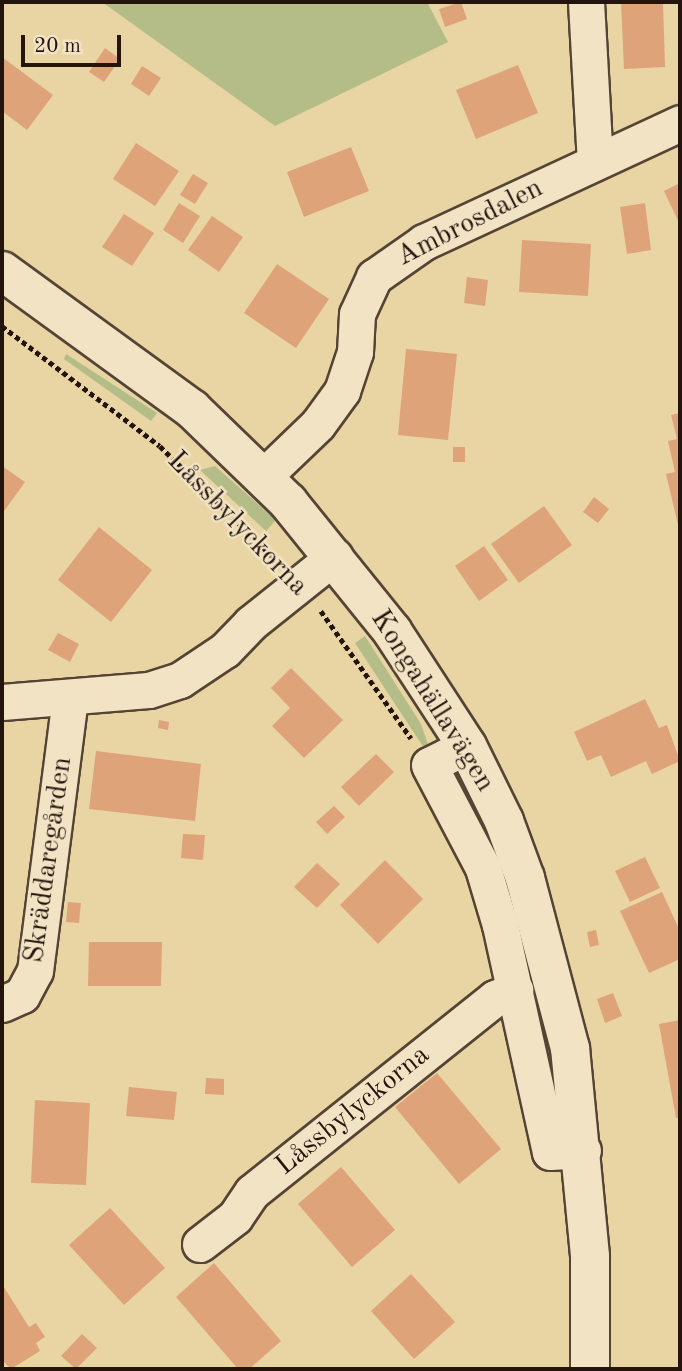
<!DOCTYPE html>
<meta charset="utf-8">
<style>
body{margin:0}
#map{position:relative;width:682px;height:1371px;overflow:hidden;background:#e9d4a4;font-family:"Old Standard TT",serif}
div>[style]{position:absolute}
.green>*{inset:0;background:#b4bd88}
.building>*{inset:0;background:#dfa379}
.path>*{height:4.5px;margin-top:-2.25px;transform-origin:0;background:repeating-linear-gradient(90deg,#24140e 0 5px,transparent 0 8.5px)}
.roads{filter:drop-shadow(2px 0 #554434) drop-shadow(-2px 0 #554434) drop-shadow(0 2px #554434) drop-shadow(0 -2px #554434)}
.minor>*{height:35px;margin:-17.5px;padding:0 17.5px;transform-origin:17.5px;border-radius:17.5px;background:#f1e3c4}
.tertiary>*{height:38px;margin:-19px;padding:0 19px;transform-origin:19px;border-radius:19px;background:#f1e3c4}
span{translate:-50% -50%;white-space:nowrap;text-align:center;line-height:1.15;-webkit-text-stroke:5px #f1e3c4;paint-order:stroke}
.street-label{font-size:28px;color:#24140e}
.frame{position:absolute;inset:0;border:4px solid #24140e;pointer-events:none}
.scale{position:absolute;left:21px;top:35px;width:100px;height:32px;box-sizing:border-box;border:4px solid #24140e;border-top:0;padding-left:9px;font-size:21px;line-height:24px;white-space:nowrap;color:#24140e;-webkit-text-stroke:5px #f1e3c4;paint-order:stroke}
</style>
<div id="map">
<div class="green">
<div style="clip-path:polygon(102px 2px,427px 2px,448px 42px,275px 126px)"></div>
<div style="clip-path:polygon(66px 354px,157px 413px,151px 421px,64px 359px)"></div>
<div style="clip-path:polygon(215px 466px,276px 520px,266px 531px,200px 470px)"></div>
<div style="clip-path:polygon(365px 636px,421px 724px,429px 747px,424px 748px,355px 643px)"></div>
<div style="clip-path:polygon(454px 771px,491px 835px,510px 894px,505px 894px)"></div>
<div style="clip-path:polygon(515px 901px,548px 1026px,563px 1128px,509px 902px)"></div>
</div>
<div class="building">
<div style="clip-path:polygon(461px 2px,467px 19px,445px 27px,439px 9px)"></div>
<div style="clip-path:polygon(621px 2px,663px 2px,665px 67px,624px 69px)"></div>
<div style="clip-path:polygon(105px 48px,120px 59px,104px 82px,89px 72px)"></div>
<div style="clip-path:polygon(2px 57px,53px 95px,27px 130px,2px 111px)"></div>
<div style="clip-path:polygon(518px 65px,538px 113px,476px 139px,456px 90px)"></div>
<div style="clip-path:polygon(142px 66px,161px 78px,149px 96px,131px 84px)"></div>
<div style="clip-path:polygon(136px 143px,179px 171px,155px 206px,113px 179px)"></div>
<div style="clip-path:polygon(351px 147px,369px 191px,304px 217px,287px 172px)"></div>
<div style="clip-path:polygon(193px 174px,208px 183px,195px 204px,180px 195px)"></div>
<div style="clip-path:polygon(680px 183px,680px 225px,664px 191px)"></div>
<div style="clip-path:polygon(179px 203px,200px 216px,183px 243px,163px 230px)"></div>
<div style="clip-path:polygon(645px 203px,651px 250px,627px 254px,620px 207px)"></div>
<div style="clip-path:polygon(124px 214px,154px 233px,132px 266px,102px 247px)"></div>
<div style="clip-path:polygon(212px 216px,243px 237px,219px 272px,188px 250px)"></div>
<div style="clip-path:polygon(522px 240px,591px 244px,588px 296px,519px 292px)"></div>
<div style="clip-path:polygon(277px 264px,329px 299px,296px 348px,244px 313px)"></div>
<div style="clip-path:polygon(467px 277px,488px 280px,485px 306px,464px 303px)"></div>
<div style="clip-path:polygon(406px 349px,457px 354px,448px 440px,398px 435px)"></div>
<div style="clip-path:polygon(680px 413px,680px 529px,679px 529px,666px 474px,675px 472px,668px 441px,677px 439px,671px 415px)"></div>
<div style="clip-path:polygon(453px 447px,465px 447px,465px 462px,453px 462px)"></div>
<div style="clip-path:polygon(2px 466px,25px 482px,2px 514px)"></div>
<div style="clip-path:polygon(594px 497px,609px 509px,598px 523px,583px 512px)"></div>
<div style="clip-path:polygon(544px 506px,572px 545px,519px 583px,491px 544px)"></div>
<div style="clip-path:polygon(99px 527px,152px 570px,111px 622px,58px 580px)"></div>
<div style="clip-path:polygon(484px 546px,508px 580px,479px 601px,455px 566px)"></div>
<div style="clip-path:polygon(58px 633px,79px 644px,70px 662px,48px 650px)"></div>
<div style="clip-path:polygon(291px 668px,343px 720px,304px 758px,272px 726px,290px 708px,271px 688px)"></div>
<div style="clip-path:polygon(645px 699px,659px 728px,667px 725px,680px 761px,652px 774px,646px 761px,611px 777px,601px 755px,587px 761px,574px 732px)"></div>
<div style="clip-path:polygon(159px 720px,169px 722px,168px 730px,158px 728px)"></div>
<div style="clip-path:polygon(96px 751px,201px 764px,195px 821px,89px 809px)"></div>
<div style="clip-path:polygon(376px 754px,394px 772px,359px 806px,341px 787px)"></div>
<div style="clip-path:polygon(334px 806px,345px 817px,327px 834px,316px 822px)"></div>
<div style="clip-path:polygon(183px 834px,205px 835px,203px 860px,181px 858px)"></div>
<div style="clip-path:polygon(645px 857px,660px 888px,630px 902px,615px 871px)"></div>
<div style="clip-path:polygon(385px 860px,423px 899px,378px 944px,340px 905px)"></div>
<div style="clip-path:polygon(317px 863px,340px 884px,317px 908px,294px 887px)"></div>
<div style="clip-path:polygon(662px 892px,680px 931px,680px 959px,649px 973px,620px 911px)"></div>
<div style="clip-path:polygon(68px 902px,81px 903px,79px 923px,66px 922px)"></div>
<div style="clip-path:polygon(596px 930px,599px 945px,590px 947px,587px 932px)"></div>
<div style="clip-path:polygon(89px 942px,162px 942px,161px 986px,88px 986px)"></div>
<div style="clip-path:polygon(613px 993px,622px 1016px,605px 1023px,597px 999px)"></div>
<div style="clip-path:polygon(680px 1020px,680px 1118px,676px 1118px,659px 1024px)"></div>
<div style="clip-path:polygon(437px 1073px,501px 1149px,459px 1184px,395px 1107px)"></div>
<div style="clip-path:polygon(206px 1078px,224px 1079px,224px 1095px,205px 1094px)"></div>
<div style="clip-path:polygon(129px 1087px,177px 1092px,174px 1120px,126px 1116px)"></div>
<div style="clip-path:polygon(35px 1100px,90px 1103px,86px 1185px,31px 1183px)"></div>
<div style="clip-path:polygon(341px 1167px,395px 1230px,352px 1267px,298px 1204px)"></div>
<div style="clip-path:polygon(110px 1208px,165px 1268px,124px 1305px,69px 1245px)"></div>
<div style="clip-path:polygon(214px 1263px,281px 1341px,249px 1369px,238px 1369px,176px 1297px)"></div>
<div style="clip-path:polygon(411px 1274px,455px 1322px,414px 1359px,371px 1311px)"></div>
<div style="clip-path:polygon(2px 1284px,29px 1327px,36px 1323px,45px 1337px,36px 1343px,40px 1351px,11px 1369px,2px 1360px)"></div>
<div style="clip-path:polygon(82px 1334px,97px 1348px,76px 1369px,61px 1356px)"></div>
</div>
<div class="path">
<div style="left:2px;top:326px;width:198px;rotate:37.2deg"></div>
<div style="left:160px;top:446px;width:163px;rotate:44.5deg"></div>
<div style="left:321px;top:611px;width:156px;rotate:54.7deg"></div>
</div>
<div class="roads">
<div class="minor">
<div style="left:586px;top:2px;width:160px;rotate:86.8deg"></div>
<div style="left:263px;top:477px;width:76px;rotate:-43.9deg"></div>
<div style="left:318px;top:424px;width:41px;rotate:-54deg"></div>
<div style="left:342px;top:391px;width:41px;rotate:-71.6deg"></div>
<div style="left:355px;top:352px;width:38px;rotate:-87deg"></div>
<div style="left:357px;top:314px;width:41px;rotate:-65.3deg"></div>
<div style="left:374px;top:277px;width:61px;rotate:-35deg"></div>
<div style="left:424px;top:242px;width:282px;rotate:-24.9deg"></div>
<div style="left:2px;top:702px;width:147px;rotate:-4.7deg"></div>
<div style="left:149px;top:690px;width:33px;rotate:-18deg"></div>
<div style="left:180px;top:680px;width:54px;rotate:-33.7deg"></div>
<div style="left:225px;top:650px;width:37px;rotate:-46deg"></div>
<div style="left:251px;top:623px;width:107px;rotate:-38.6deg"></div>
<div style="left:467px;top:746px;width:42px;rotate:153.4deg"></div>
<div style="left:429px;top:765px;width:116px;rotate:62.3deg"></div>
<div style="left:483px;top:868px;width:59px;rotate:73.4deg"></div>
<div style="left:500px;top:925px;width:232px;rotate:77.6deg"></div>
<div style="left:550px;top:1152px;width:33px;rotate:-3deg"></div>
<div style="left:2px;top:1004px;width:22px;rotate:-24deg"></div>
<div style="left:22px;top:995px;width:27px;rotate:-62deg"></div>
<div style="left:35px;top:971px;width:274px;rotate:-82.7deg"></div>
<div style="left:200px;top:1244px;width:44px;rotate:-37.6deg"></div>
<div style="left:235px;top:1217px;width:30px;rotate:-56deg"></div>
<div style="left:252px;top:1192px;width:311px;rotate:-38.6deg"></div>
<div style="left:495px;top:998px;width:22px;rotate:-22deg"></div>
</div>
<div class="tertiary">
<div style="left:2px;top:271px;width:235px;rotate:36deg"></div>
<div style="left:192px;top:409px;width:134px;rotate:44.1deg"></div>
<div style="left:288px;top:502px;width:166px;rotate:51.1deg"></div>
<div style="left:392px;top:631px;width:137px;rotate:56.9deg"></div>
<div style="left:467px;top:746px;width:84px;rotate:63.7deg"></div>
<div style="left:504px;top:821px;width:61px;rotate:69.8deg"></div>
<div style="left:525px;top:878px;width:176px;rotate:75.2deg"></div>
<div style="left:570px;top:1048px;width:210px;rotate:84.5deg"></div>
<div style="left:590px;top:1257px;width:112px;rotate:90deg"></div>
</div>
</div>
<div class="street-label">
<span style="left:470px;top:223px;rotate:-27deg">Ambrosdalen</span>
<span style="left:237px;top:524px;rotate:46deg">Låssbylyckorna</span>
<span style="left:432px;top:701px;rotate:58deg">Kongahällavägen</span>
<span style="left:49px;top:860px;rotate:-82deg">Skräddaregården</span>
<span style="left:353px;top:1111px;rotate:-39deg">Låssbylyckorna</span>
</div>
<div class="frame"></div>
<div class="scale">20 m</div>
</div>
